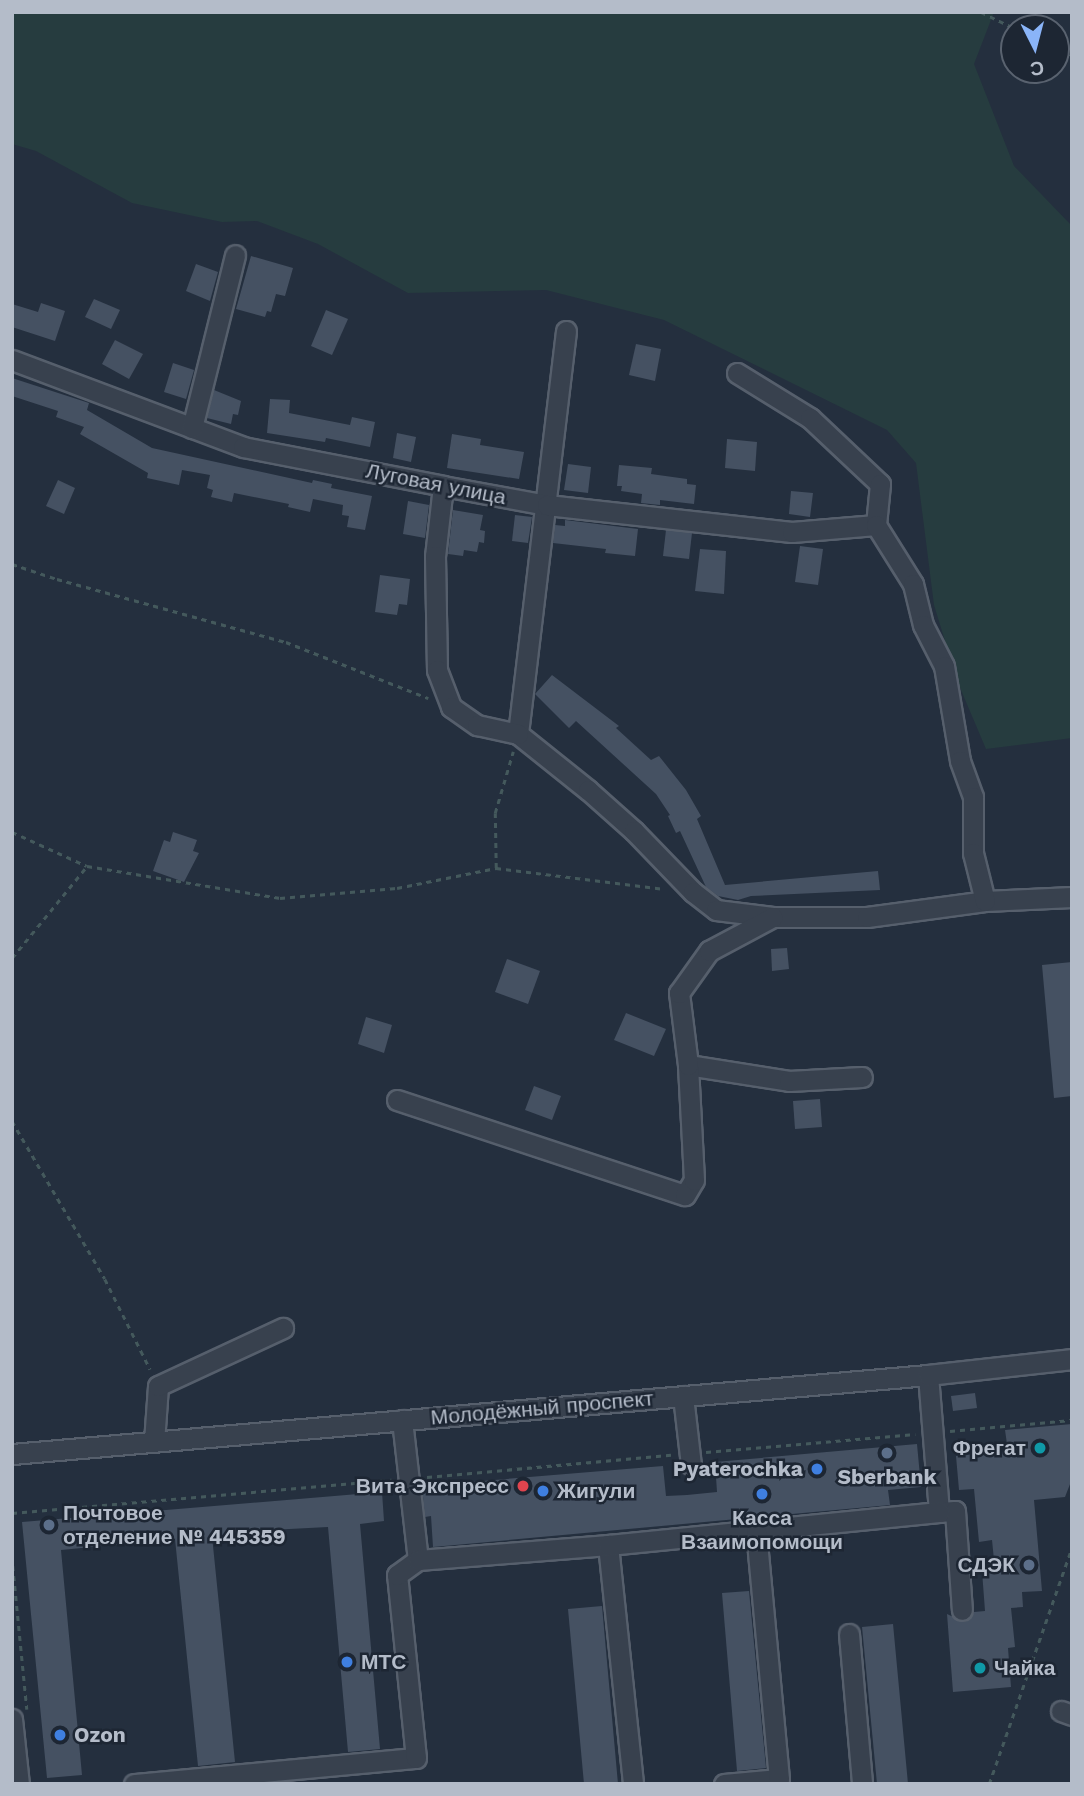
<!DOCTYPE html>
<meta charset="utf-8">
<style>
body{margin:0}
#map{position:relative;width:1084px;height:1796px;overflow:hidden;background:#242f3e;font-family:"Work Sans",sans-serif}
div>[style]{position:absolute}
.green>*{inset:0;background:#263c3f}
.building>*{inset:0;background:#455162}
.path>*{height:2.5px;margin-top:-1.25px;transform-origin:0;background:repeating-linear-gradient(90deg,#44595c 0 5px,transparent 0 10px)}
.roads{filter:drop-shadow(2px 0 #565f6c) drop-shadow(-2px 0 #565f6c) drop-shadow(0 2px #565f6c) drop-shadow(0 -2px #565f6c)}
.minor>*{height:19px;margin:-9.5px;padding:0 9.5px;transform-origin:9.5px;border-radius:9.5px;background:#38414e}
.dots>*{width:19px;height:19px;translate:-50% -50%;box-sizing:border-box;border:4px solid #1d2633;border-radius:50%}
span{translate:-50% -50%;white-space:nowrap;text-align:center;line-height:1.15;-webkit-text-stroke:5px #1d2633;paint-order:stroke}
.street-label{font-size:21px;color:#b4bcc9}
.poi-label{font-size:21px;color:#b4bcc9;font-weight:700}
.right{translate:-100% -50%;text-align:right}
.left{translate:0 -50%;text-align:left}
.frame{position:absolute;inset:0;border:14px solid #b4bcc9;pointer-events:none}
.north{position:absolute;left:1000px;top:14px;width:70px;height:70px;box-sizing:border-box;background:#1d2633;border:2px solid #59626f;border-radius:50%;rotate:174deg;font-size:19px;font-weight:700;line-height:28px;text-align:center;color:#b4bcc9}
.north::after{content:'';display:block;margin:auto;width:24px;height:32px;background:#8ab4f8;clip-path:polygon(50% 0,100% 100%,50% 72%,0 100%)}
</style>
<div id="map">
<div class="green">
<div style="clip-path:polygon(12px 12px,994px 12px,974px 64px,1014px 166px,1072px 226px,1072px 738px,986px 749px,958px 683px,934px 605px,916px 463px,887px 430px,664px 320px,546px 290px,408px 293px,318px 244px,257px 221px,222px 222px,132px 203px,36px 151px,12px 144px)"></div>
</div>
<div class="building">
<div style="clip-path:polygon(251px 256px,293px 268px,285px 296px,276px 294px,271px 312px,267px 311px,265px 317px,236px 309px)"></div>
<div style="clip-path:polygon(196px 264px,218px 272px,210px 301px,186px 291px)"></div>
<div style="clip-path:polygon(94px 299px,120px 310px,111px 329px,85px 317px)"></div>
<div style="clip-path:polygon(41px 303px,65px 311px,55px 341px,12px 327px,12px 304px,38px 312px)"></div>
<div style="clip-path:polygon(326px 310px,348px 319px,332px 355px,311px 346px)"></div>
<div style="clip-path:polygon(115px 340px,143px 354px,129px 379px,102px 364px)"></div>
<div style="clip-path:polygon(636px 344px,661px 349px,655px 381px,629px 375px)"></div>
<div style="clip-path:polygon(173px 363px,194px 370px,186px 399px,164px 392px)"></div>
<div style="clip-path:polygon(12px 378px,89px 403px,87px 410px,152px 448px,312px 483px,313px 480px,332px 484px,331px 488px,372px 496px,365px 530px,347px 527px,349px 516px,342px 515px,343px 505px,313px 499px,310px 512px,288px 507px,289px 504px,234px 493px,232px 502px,211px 497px,213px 490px,207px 488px,210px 475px,182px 470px,179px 485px,147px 478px,148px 473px,80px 434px,84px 427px,56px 417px,58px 411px,12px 396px)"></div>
<div style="clip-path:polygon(214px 390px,241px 401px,238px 415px,233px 414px,231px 424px,207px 418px)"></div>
<div style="clip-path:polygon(270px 399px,290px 400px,289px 413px,350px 425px,352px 417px,375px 422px,370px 447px,326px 438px,325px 442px,267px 433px)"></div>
<div style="clip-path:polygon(397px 433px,416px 437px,411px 462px,393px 458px)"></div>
<div style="clip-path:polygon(452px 434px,481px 439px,480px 445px,524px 452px,519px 479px,447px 468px)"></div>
<div style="clip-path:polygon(727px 439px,757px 442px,755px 471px,725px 468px)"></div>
<div style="clip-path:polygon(568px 464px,591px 467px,588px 493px,564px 490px)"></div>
<div style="clip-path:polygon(619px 465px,652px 468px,651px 474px,687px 479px,687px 484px,696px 485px,694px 504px,660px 500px,660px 505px,641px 503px,642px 494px,621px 491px,622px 486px,617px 486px)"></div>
<div style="clip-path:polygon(58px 480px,75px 488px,64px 514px,46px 506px)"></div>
<div style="clip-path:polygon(791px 491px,813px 493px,810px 517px,789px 514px)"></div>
<div style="clip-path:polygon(408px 501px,429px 505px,425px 538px,403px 534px)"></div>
<div style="clip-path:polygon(453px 510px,483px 515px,480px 530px,485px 531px,484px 543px,479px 542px,477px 552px,464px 550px,463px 556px,448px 554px)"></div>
<div style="clip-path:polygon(515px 515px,532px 517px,528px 543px,512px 541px)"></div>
<div style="clip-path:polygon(565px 520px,638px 529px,635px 556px,605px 553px,606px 549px,553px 543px,555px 525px,565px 526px)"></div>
<div style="clip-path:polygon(666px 530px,692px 533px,689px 559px,663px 556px)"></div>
<div style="clip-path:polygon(800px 546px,823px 549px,818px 585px,795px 582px)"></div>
<div style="clip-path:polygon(700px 549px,726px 551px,724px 594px,695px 591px)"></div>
<div style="clip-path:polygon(380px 575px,410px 579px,407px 605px,399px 604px,397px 615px,375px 612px)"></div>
<div style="clip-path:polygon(552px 675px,619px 726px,616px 728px,651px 760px,659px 756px,686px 790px,701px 816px,697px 819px,725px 885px,878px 871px,880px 890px,751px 896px,738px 900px,718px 896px,706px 887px,680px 831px,676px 833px,668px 816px,670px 815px,656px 794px,576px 721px,569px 728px,535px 694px)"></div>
<div style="clip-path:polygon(173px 832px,197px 840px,193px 851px,199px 853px,184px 882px,153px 871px,164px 840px,170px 842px)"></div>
<div style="clip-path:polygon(787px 948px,789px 969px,772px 971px,771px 949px)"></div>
<div style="clip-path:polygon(507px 959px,540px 971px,528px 1004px,495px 992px)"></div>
<div style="clip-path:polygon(1072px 962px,1072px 1096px,1054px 1098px,1042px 965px)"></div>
<div style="clip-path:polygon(626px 1013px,666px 1029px,654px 1056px,614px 1040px)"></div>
<div style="clip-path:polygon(366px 1017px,392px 1025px,384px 1053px,358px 1044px)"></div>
<div style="clip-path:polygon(534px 1086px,561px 1096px,552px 1120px,525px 1110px)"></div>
<div style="clip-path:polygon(820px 1099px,822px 1127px,795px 1129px,793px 1101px)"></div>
<div style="clip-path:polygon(975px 1393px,977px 1408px,953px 1411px,951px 1396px)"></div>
<div style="clip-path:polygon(1072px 1424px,1072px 1479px,1065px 1497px,1034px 1500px,1042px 1591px,1022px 1592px,1023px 1607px,1011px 1608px,1015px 1647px,1008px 1648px,1011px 1687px,953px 1692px,947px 1614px,964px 1622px,969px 1620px,974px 1612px,985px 1611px,982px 1571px,995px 1570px,992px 1540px,979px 1542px,974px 1489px,959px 1490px,956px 1456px,1008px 1451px,1005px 1430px)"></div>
<div style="clip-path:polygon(917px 1444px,921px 1487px,888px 1490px,890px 1505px,433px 1547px,431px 1516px,425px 1517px,422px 1486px,663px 1466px,666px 1496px,687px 1495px,717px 1492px,715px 1462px)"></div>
<div style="clip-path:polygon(382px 1492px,384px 1521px,360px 1524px,380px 1749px,348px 1752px,328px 1527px,270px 1530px,212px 1536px,235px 1762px,198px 1766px,175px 1539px,61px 1550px,82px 1775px,47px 1778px,22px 1522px)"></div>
<div style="clip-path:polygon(749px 1591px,766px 1768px,737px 1771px,722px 1593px)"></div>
<div style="clip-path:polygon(602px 1606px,618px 1784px,584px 1784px,568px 1609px)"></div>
<div style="clip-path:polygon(893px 1624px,908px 1784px,877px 1784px,862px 1627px)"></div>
</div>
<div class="path">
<div style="left:981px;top:12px;width:37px;rotate:26deg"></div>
<div style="left:1056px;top:49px;width:18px;rotate:27deg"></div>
<div style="left:12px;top:564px;width:47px;rotate:18.4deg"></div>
<div style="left:57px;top:579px;width:238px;rotate:15.4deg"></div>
<div style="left:286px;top:642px;width:153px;rotate:21.5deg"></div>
<div style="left:12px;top:832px;width:82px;rotate:24.4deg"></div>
<div style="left:496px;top:868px;width:55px;rotate:-91deg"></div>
<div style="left:495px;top:813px;width:64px;rotate:-73.6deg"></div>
<div style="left:12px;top:958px;width:119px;rotate:-50.8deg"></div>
<div style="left:87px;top:866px;width:196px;rotate:9.4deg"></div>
<div style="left:280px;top:898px;width:117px;rotate:-4.9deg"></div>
<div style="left:397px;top:888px;width:101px;rotate:-11.4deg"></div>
<div style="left:496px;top:868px;width:170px;rotate:7.1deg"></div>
<div style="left:12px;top:1121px;width:183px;rotate:59.5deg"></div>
<div style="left:105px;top:1279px;width:101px;rotate:63.4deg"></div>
<div style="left:950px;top:1431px;width:122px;rotate:-5.2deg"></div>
<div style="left:706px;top:1452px;width:210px;rotate:-4.9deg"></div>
<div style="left:427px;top:1477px;width:245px;rotate:-5.2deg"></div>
<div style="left:12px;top:1513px;width:381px;rotate:-5deg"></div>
<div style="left:12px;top:1556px;width:154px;rotate:84.4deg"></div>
<div style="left:989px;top:1784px;width:251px;rotate:-70.7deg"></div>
</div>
<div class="roads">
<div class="minor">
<div style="left:566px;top:331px;width:406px;rotate:96.8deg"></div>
<div style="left:518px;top:734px;width:90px;rotate:38.7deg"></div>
<div style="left:588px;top:790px;width:62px;rotate:41.7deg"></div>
<div style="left:634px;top:831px;width:85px;rotate:46deg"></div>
<div style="left:693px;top:892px;width:29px;rotate:38deg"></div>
<div style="left:716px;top:910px;width:57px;rotate:7deg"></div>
<div style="left:773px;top:917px;width:94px"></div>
<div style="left:867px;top:917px;width:119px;rotate:-7.7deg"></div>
<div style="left:985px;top:901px;width:87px;rotate:-2.6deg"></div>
<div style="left:12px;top:360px;width:247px;rotate:20.6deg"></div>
<div style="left:243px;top:447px;width:204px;rotate:11deg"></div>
<div style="left:443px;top:486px;width:106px;rotate:10.4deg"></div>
<div style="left:547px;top:505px;width:246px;rotate:6.3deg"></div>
<div style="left:792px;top:532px;width:84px;rotate:-4.8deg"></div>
<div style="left:737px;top:373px;width:86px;rotate:31.7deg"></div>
<div style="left:810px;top:418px;width:96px;rotate:43.3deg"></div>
<div style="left:880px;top:484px;width:41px;rotate:95.6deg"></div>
<div style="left:876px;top:525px;width:70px;rotate:57.9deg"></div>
<div style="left:913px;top:584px;width:42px;rotate:76.3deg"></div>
<div style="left:923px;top:625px;width:46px;rotate:62.9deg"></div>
<div style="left:944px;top:666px;width:96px;rotate:80.4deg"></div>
<div style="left:960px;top:761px;width:38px;rotate:70deg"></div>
<div style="left:973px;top:797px;width:56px;rotate:90deg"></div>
<div style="left:973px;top:853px;width:49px;rotate:76deg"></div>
<div style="left:192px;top:428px;width:178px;rotate:-76deg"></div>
<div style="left:443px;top:486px;width:70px;rotate:96.5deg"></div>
<div style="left:435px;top:556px;width:114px;rotate:89deg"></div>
<div style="left:437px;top:670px;width:40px;rotate:69deg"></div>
<div style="left:451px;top:707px;width:32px;rotate:35deg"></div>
<div style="left:477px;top:725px;width:42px;rotate:12.4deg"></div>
<div style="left:688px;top:1065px;width:102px;rotate:9deg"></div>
<div style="left:789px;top:1081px;width:73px;rotate:-3.1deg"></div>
<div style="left:397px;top:1100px;width:303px;rotate:18.3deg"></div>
<div style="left:685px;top:1195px;width:17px;rotate:-59deg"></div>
<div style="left:694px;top:1180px;width:115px;rotate:-93deg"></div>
<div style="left:688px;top:1065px;width:73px;rotate:-97.1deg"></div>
<div style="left:679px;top:993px;width:52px;rotate:-54.5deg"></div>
<div style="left:709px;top:951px;width:72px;rotate:-28deg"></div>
<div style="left:928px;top:1375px;width:137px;rotate:85.4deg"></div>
<div style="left:939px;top:1512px;width:16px;rotate:-4deg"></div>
<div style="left:955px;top:1511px;width:99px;rotate:86deg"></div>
<div style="left:683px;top:1396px;width:69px;rotate:83.4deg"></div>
<div style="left:402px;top:1420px;width:141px;rotate:83.5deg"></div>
<div style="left:154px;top:1442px;width:56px;rotate:-85.9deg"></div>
<div style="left:158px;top:1386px;width:138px;rotate:-24.9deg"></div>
<div style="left:12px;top:1454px;width:919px;rotate:-4.93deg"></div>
<div style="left:928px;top:1375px;width:145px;rotate:-6.3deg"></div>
<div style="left:608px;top:1545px;width:240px;rotate:84deg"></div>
<div style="left:849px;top:1634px;width:151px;rotate:85deg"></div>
<div style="left:1061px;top:1711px;width:12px;rotate:20deg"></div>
<div style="left:12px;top:1719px;width:65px;rotate:83.9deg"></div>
<div style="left:134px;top:1784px;width:283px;rotate:-5.3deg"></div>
<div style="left:416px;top:1758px;width:184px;rotate:-95.9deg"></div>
<div style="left:397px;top:1575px;width:26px;rotate:-36deg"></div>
<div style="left:418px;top:1560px;width:191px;rotate:-4.5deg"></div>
<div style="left:608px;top:1545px;width:333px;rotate:-5.7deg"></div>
<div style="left:724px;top:1784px;width:55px;rotate:-5.2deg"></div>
<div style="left:779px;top:1779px;width:249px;rotate:-95.3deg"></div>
</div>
</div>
<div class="dots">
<div style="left:1040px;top:1448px;background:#0f9aa8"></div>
<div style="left:887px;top:1453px;background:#5c6f8a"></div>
<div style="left:817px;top:1469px;background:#3f7fe0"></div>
<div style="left:523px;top:1486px;background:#e0444e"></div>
<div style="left:543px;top:1491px;background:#3f7fe0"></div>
<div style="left:762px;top:1494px;background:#3f7fe0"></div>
<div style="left:49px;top:1525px;background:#5c6f8a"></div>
<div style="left:1029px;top:1565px;background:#5c6f8a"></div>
<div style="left:347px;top:1662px;background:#3f7fe0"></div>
<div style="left:980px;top:1668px;background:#0f9aa8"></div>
<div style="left:60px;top:1735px;background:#3f7fe0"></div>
</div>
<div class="street-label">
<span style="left:436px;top:484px;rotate:11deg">Луговая улица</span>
<span style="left:542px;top:1408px;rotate:-5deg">Молодёжный проспект</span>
</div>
<div class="poi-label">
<span class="right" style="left:1026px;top:1448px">Фрегат</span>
<span class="right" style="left:803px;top:1469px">Pyaterochka</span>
<span style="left:887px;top:1477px">Sberbank</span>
<span class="right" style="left:509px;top:1486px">Вита Экспресс</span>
<span class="left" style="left:557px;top:1491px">Жигули</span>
<span class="left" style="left:63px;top:1525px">Почтовое<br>отделение № 445359</span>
<span style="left:762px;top:1530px">Касса<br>Взаимопомощи</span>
<span class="right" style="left:1015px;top:1565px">СДЭК</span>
<span class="left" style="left:361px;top:1662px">МТС</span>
<span class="left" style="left:994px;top:1668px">Чайка</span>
<span class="left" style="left:74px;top:1735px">Ozon</span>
</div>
<div class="frame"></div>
<div class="north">С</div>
</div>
